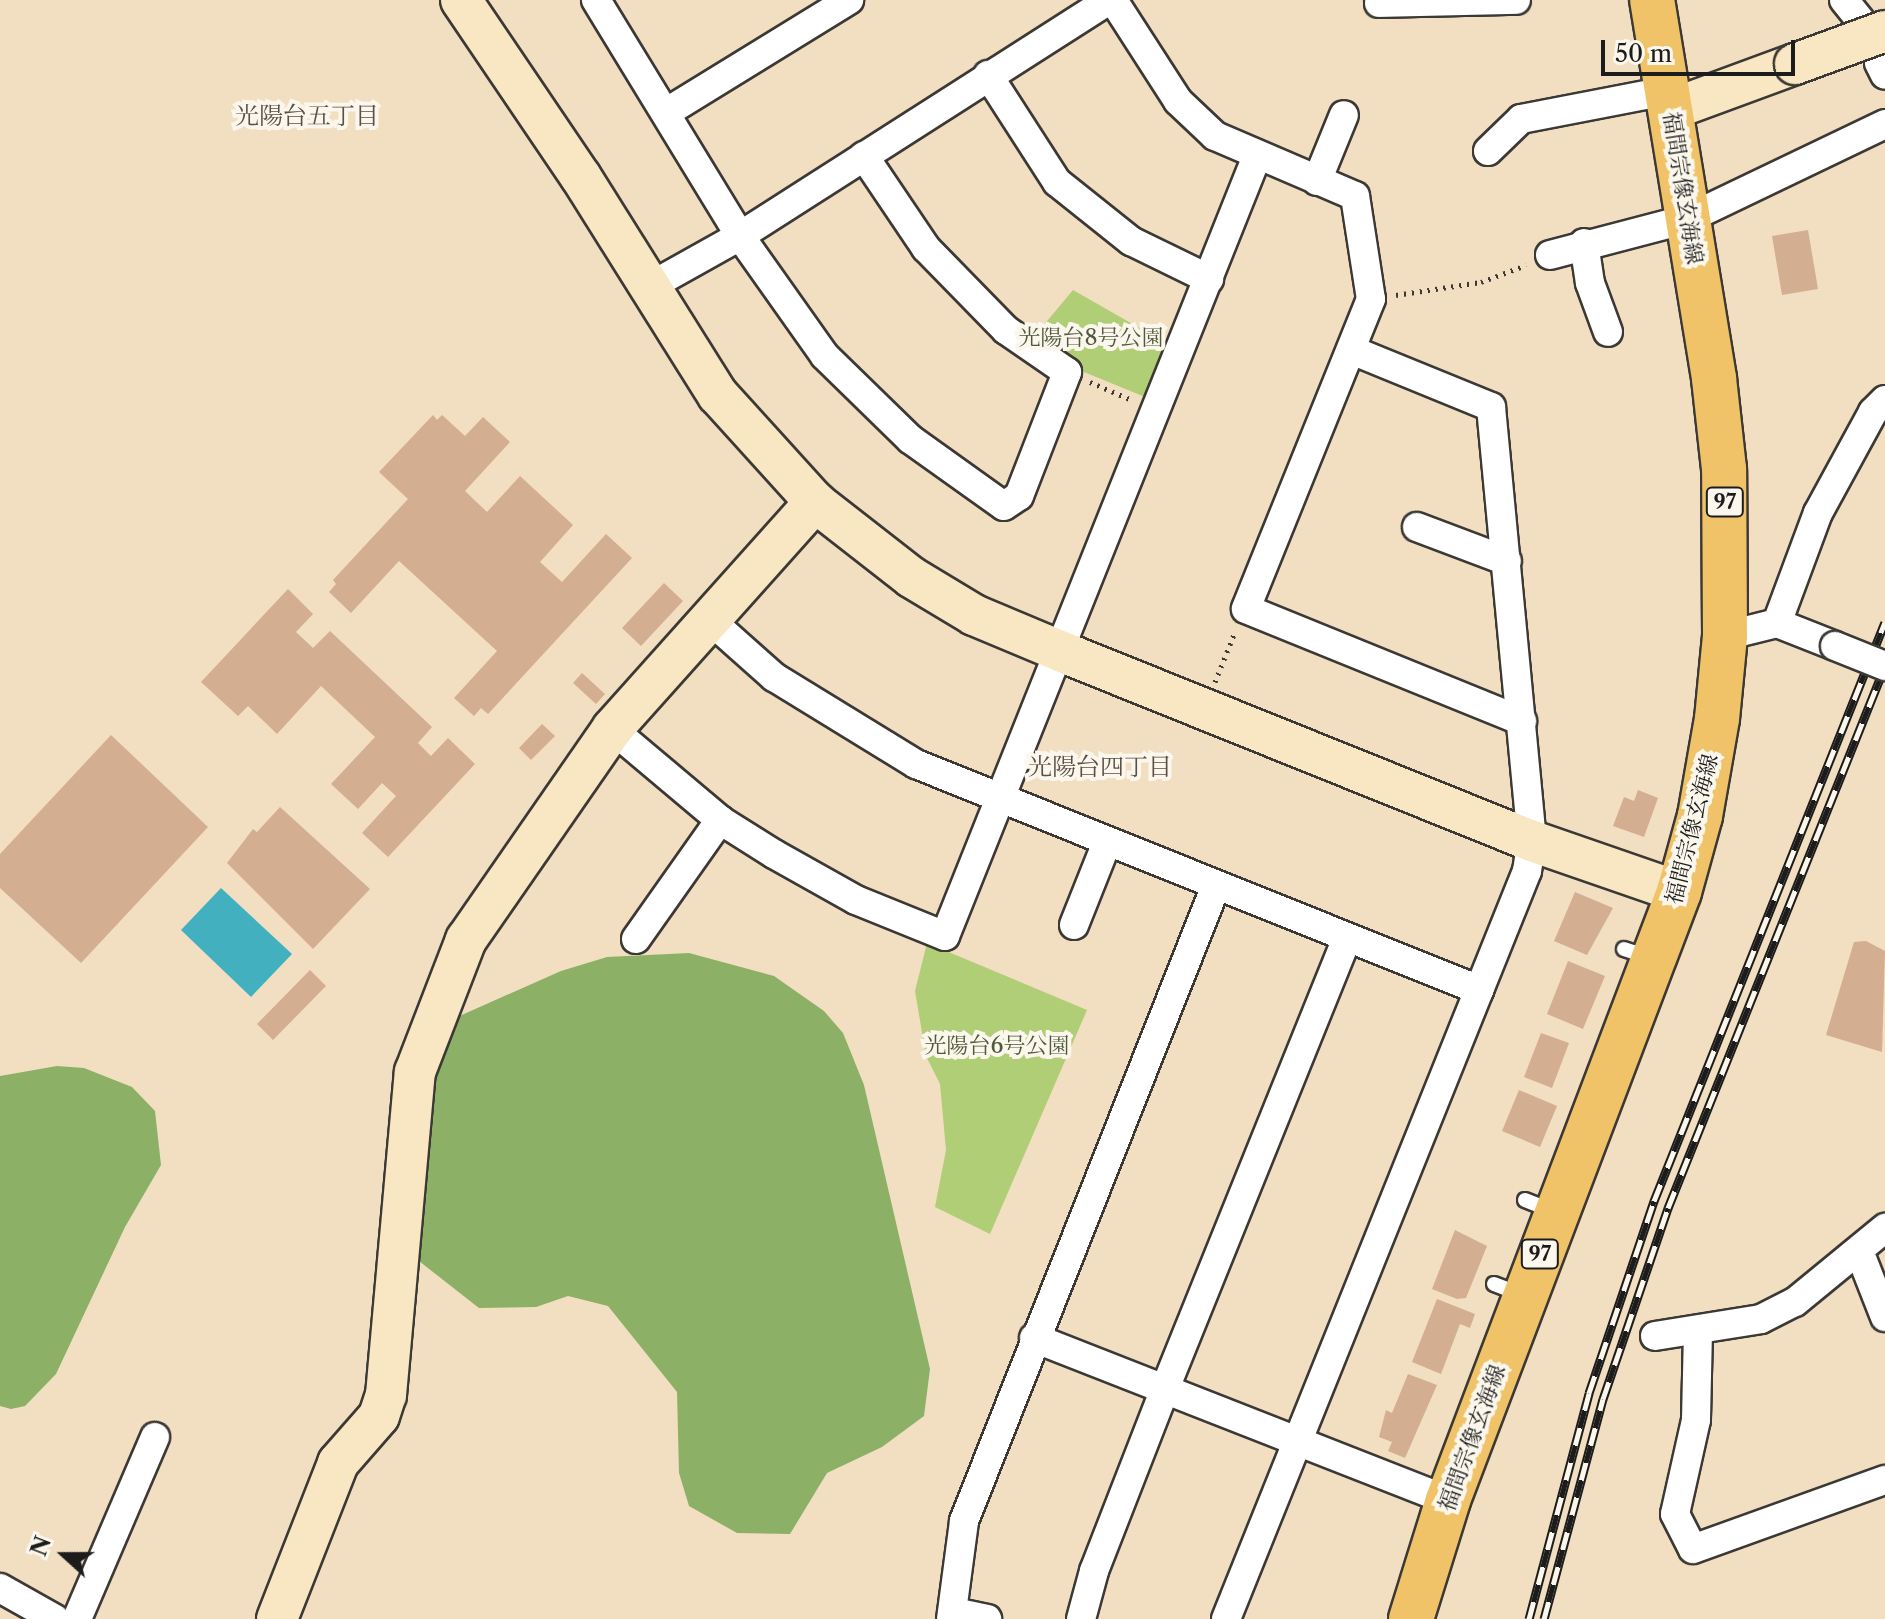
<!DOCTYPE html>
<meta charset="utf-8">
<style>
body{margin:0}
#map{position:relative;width:1885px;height:1619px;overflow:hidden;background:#f2dec1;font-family:"Libre Caslon Text","Noto Serif JP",serif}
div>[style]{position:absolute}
.green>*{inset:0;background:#b0ce75}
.forest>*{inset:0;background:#8cb166}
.water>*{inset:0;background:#43b0c0}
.building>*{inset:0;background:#d4ae91}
.path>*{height:5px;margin-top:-2.5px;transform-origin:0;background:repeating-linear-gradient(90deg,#3c3935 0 2px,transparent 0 8px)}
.roads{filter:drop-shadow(2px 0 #3c3935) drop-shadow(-2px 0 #3c3935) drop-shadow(0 2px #3c3935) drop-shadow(0 -2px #3c3935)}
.lane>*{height:14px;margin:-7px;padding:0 7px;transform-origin:7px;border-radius:7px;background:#fff}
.street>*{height:28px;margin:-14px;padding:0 14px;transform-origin:14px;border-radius:14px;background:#fff}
.secondary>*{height:40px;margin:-20px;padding:0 20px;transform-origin:20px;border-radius:20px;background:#f9e7c3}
.primary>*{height:44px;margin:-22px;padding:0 22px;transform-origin:22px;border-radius:22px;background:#f1c369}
.rail>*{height:9px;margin-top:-4.5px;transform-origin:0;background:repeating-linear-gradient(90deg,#fbf7ec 0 18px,#1c1c1c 0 36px);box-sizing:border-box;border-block:2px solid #1c1c1c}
.bridges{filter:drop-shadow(2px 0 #3c3935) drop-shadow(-2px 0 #3c3935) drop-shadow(0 2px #3c3935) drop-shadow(0 -2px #3c3935)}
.street-bridge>*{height:28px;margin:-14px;padding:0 14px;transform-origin:14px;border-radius:14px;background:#fff}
.secondary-bridge>*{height:40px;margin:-20px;padding:0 20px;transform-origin:20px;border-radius:20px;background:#f9e7c3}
span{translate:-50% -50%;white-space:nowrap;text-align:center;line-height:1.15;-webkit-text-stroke:8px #fbf7ec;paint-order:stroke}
.shield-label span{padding:2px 6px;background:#fbf7ec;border:2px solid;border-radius:6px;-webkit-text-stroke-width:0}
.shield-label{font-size:20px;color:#1c1c1c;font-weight:700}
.street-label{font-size:22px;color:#1c1c1c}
.park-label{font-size:22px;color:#505a3b}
.neighbourhood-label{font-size:24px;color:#5c4f45}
.north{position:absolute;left:24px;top:1515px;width:80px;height:80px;-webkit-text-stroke:6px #fbf7ec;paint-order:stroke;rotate:291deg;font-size:22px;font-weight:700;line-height:32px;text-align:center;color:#1c1c1c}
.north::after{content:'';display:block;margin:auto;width:28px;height:36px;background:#1c1c1c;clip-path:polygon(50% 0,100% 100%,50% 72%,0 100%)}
.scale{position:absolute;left:1601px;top:40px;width:194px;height:36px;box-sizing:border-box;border:4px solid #1c1c1c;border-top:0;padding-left:10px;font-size:24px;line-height:28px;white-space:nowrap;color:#1c1c1c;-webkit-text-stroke:6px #fbf7ec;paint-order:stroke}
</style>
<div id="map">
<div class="green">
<div style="clip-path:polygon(1073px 290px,1171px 346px,1150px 399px,1079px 370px,1033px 338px)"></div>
<div style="clip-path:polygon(927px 943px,1087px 1010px,990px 1234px,935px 1207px,946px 1150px,940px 1084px,926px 1056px,915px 991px)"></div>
</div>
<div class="forest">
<div style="clip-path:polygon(689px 953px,774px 976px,824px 1011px,843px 1033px,864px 1085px,930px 1369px,924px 1416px,882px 1447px,827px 1473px,790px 1534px,737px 1533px,689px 1506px,679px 1473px,677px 1392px,608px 1306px,568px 1296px,536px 1307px,479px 1308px,410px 1254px,428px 1087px,446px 1022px,561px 971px,607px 957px)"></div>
<div style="clip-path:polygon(57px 1066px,84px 1068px,132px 1087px,155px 1111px,161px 1165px,125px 1227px,56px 1374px,25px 1406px,11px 1409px,0 1406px,0 1076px)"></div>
</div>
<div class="water">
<div style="clip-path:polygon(221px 888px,292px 954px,251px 997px,181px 930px)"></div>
</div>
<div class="building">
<div style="clip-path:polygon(1808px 230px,1818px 289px,1782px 295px,1772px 236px)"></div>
<div style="clip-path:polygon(433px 415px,437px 420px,442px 415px,465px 436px,483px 417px,510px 442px,465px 491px,487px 512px,520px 476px,573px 525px,540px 562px,562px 582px,606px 534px,632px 558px,488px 714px,481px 708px,474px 716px,454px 698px,497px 651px,399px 561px,351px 613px,329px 592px,336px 584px,333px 580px,408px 499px,379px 472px)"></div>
<div style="clip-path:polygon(664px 583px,683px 601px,641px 646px,622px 628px)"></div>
<div style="clip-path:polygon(288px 589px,313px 614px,296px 632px,313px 648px,330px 631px,432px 727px,418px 743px,431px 756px,448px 738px,475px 764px,388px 857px,362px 833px,396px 796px,382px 783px,358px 809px,331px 784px,375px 737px,321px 686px,277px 734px,248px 706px,238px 716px,201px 682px)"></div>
<div style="clip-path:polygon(582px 673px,605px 694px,596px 704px,573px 683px)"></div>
<div style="clip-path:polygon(542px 724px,555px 736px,531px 760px,519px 748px)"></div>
<div style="clip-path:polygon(111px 735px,208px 827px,81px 963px,0 888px,0 854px)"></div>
<div style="clip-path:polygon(1638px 790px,1658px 798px,1644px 837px,1613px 826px,1624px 797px,1634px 801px)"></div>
<div style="clip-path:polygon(280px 807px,370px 889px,313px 949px,227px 863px,253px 829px,257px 832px)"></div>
<div style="clip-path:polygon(1575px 892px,1613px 908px,1587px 955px,1554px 941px)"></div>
<div style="clip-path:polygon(1866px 941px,1885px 951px,1882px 1052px,1826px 1035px,1854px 942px)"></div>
<div style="clip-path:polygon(1568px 961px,1605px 976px,1583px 1029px,1547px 1014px)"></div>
<div style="clip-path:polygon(310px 970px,326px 986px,273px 1040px,257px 1024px)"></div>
<div style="clip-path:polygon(1541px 1033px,1569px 1043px,1552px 1088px,1524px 1077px)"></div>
<div style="clip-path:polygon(1519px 1090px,1557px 1106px,1540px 1147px,1502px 1131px)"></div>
<div style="clip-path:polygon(1455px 1230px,1487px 1246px,1466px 1298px,1457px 1299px,1432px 1289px)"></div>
<div style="clip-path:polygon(1437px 1299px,1475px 1314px,1470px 1328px,1460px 1324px,1441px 1374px,1412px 1362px)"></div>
<div style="clip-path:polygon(1408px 1374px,1437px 1385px,1405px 1458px,1388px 1451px,1392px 1442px,1379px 1437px,1386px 1410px,1392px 1413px)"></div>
</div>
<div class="path">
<div style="left:1396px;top:295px;width:86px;rotate:-8.7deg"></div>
<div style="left:1481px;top:282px;width:48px;rotate:-20.7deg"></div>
<div style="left:1090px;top:382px;width:46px;rotate:23.2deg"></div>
<div style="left:1215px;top:682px;width:54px;rotate:-68.2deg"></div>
</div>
<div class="roads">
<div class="lane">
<div style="left:1624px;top:949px;width:28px;rotate:18deg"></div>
<div style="left:1525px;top:1200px;width:29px;rotate:22deg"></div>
<div style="left:1494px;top:1284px;width:28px;rotate:21deg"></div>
</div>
<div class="street">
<div style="left:596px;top:0;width:276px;rotate:58.6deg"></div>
<div style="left:740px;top:236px;width:147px;rotate:54.7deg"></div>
<div style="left:825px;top:356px;width:119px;rotate:44.3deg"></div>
<div style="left:910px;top:439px;width:115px;rotate:35.5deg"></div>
<div style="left:1004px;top:506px;width:18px;rotate:-34deg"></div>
<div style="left:1019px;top:496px;width:133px;rotate:-68.8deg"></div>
<div style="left:1067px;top:372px;width:74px;rotate:-145.5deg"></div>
<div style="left:1006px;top:330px;width:115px;rotate:-134.3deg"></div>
<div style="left:926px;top:248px;width:111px;rotate:-124deg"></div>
<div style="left:1113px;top:0;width:120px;rotate:57.2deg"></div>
<div style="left:1178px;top:101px;width:51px;rotate:43.4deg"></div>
<div style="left:1215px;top:136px;width:152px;rotate:23.2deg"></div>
<div style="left:1355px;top:196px;width:104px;rotate:81.2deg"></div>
<div style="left:1371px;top:299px;width:334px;rotate:112deg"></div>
<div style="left:1246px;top:609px;width:298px;rotate:22.1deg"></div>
<div style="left:1844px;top:0;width:26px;rotate:51deg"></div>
<div style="left:1379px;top:3px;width:137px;rotate:-1.3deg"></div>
<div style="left:1879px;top:63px;width:13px;rotate:63deg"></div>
<div style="left:988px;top:75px;width:127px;rotate:57.2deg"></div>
<div style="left:1057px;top:182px;width:95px;rotate:38.6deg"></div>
<div style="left:1131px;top:241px;width:87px;rotate:26deg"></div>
<div style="left:667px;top:112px;width:214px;rotate:-31.6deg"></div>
<div style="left:1488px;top:151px;width:46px;rotate:-44.1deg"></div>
<div style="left:1521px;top:119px;width:149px;rotate:-10.9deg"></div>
<div style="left:1317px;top:181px;width:71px;rotate:-67.8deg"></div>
<div style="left:1584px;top:243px;width:40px;rotate:81.5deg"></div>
<div style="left:1590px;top:283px;width:52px;rotate:69.8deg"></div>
<div style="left:1550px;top:255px;width:142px;rotate:-14.7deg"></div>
<div style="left:1687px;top:219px;width:220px;rotate:-25.6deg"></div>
<div style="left:647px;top:288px;width:107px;rotate:-29.2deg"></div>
<div style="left:740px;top:236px;width:438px;rotate:-32.6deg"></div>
<div style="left:1417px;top:527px;width:96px;rotate:20.7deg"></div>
<div style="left:710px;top:620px;width:86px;rotate:41.7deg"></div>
<div style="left:774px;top:677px;width:167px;rotate:31.5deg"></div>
<div style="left:916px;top:764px;width:607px;rotate:21.87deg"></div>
<div style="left:1777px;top:623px;width:117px;rotate:-69.6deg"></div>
<div style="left:1818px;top:513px;width:115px;rotate:-61.4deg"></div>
<div style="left:1873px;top:412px;width:17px;rotate:-45deg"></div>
<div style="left:1725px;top:636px;width:54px;rotate:-14deg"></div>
<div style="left:1777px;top:623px;width:62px;rotate:21.6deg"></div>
<div style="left:612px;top:729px;width:141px;rotate:40.1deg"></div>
<div style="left:720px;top:820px;width:64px;rotate:32.2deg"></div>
<div style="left:774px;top:854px;width:94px;rotate:29.3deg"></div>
<div style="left:856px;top:900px;width:96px;rotate:22deg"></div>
<div style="left:945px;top:936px;width:840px;rotate:-68.2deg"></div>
<div style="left:1074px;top:925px;width:89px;rotate:-68.3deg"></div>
<div style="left:636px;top:939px;width:146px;rotate:-54.8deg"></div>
<div style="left:1859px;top:1251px;width:71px;rotate:68.5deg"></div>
<div style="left:1698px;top:1331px;width:89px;rotate:91.3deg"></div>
<div style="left:1696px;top:1420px;width:96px;rotate:102.6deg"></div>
<div style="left:1675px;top:1514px;width:39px;rotate:63deg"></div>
<div style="left:1693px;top:1549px;width:204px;rotate:-19.8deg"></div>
<div style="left:1655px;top:1336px;width:107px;rotate:-9.1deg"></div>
<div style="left:1761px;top:1319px;width:38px;rotate:-27deg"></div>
<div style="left:1795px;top:1302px;width:117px;rotate:-39.4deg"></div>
<div style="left:1034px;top:1338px;width:445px;rotate:21.4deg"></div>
<div style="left:0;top:1588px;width:63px;rotate:29.4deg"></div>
<div style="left:954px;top:1612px;width:34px;rotate:12deg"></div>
<div style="left:77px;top:1619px;width:198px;rotate:-66.8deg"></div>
<div style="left:951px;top:1619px;width:99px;rotate:-82.4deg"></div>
<div style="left:964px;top:1521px;width:681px;rotate:-68.37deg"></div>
<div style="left:1081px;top:1619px;width:50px;rotate:-74.8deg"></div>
<div style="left:1094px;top:1571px;width:193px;rotate:-68.7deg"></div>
<div style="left:1164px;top:1391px;width:488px;rotate:-68deg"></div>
<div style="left:1226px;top:1619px;width:806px;rotate:-68.08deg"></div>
<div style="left:1527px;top:871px;width:30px;rotate:-81deg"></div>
<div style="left:1532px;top:841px;width:436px;rotate:-95.4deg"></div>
<div style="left:1491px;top:407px;width:151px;rotate:-157.8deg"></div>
</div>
<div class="secondary">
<div style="left:461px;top:0;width:214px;rotate:55.9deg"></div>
<div style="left:581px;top:177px;width:257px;rotate:57.9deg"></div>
<div style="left:718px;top:395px;width:144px;rotate:47.8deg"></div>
<div style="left:815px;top:502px;width:122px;rotate:38deg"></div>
<div style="left:911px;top:577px;width:74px;rotate:31.1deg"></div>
<div style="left:974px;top:615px;width:93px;rotate:22.7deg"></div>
<div style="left:1060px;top:651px;width:509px;rotate:21.93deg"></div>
<div style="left:1532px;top:841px;width:156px;rotate:19.1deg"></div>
<div style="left:1670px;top:110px;width:133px;rotate:-20.2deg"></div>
<div style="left:277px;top:1619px;width:168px;rotate:-68.6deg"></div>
<div style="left:338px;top:1463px;width:62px;rotate:-48.9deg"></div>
<div style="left:379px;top:1416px;width:22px;rotate:-72deg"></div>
<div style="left:386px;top:1395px;width:324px;rotate:-84.9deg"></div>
<div style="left:415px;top:1072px;width:142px;rotate:-68.9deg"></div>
<div style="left:466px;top:940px;width:257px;rotate:-55.3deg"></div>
<div style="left:612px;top:729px;width:305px;rotate:-48.2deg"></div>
</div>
<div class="primary">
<div style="left:1411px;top:1619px;width:125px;rotate:-72.7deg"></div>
<div style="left:1448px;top:1500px;width:650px;rotate:-69.2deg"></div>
<div style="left:1679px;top:892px;width:79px;rotate:-74.6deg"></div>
<div style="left:1700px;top:816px;width:98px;rotate:-80.1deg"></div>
<div style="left:1717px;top:719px;width:83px;rotate:-84.5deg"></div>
<div style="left:1725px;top:636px;width:167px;rotate:-90.3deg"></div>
<div style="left:1724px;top:469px;width:92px;rotate:-96.3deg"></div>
<div style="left:1714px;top:378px;width:383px;rotate:-99.3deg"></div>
</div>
</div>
<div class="rail">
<div style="left:1529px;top:1619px;width:234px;rotate:-75.1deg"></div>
<div style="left:1589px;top:1393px;width:203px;rotate:-71.3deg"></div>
<div style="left:1654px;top:1201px;width:623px;rotate:-68.25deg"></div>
<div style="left:1544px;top:1619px;width:228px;rotate:-75deg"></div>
<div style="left:1603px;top:1399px;width:202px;rotate:-71.2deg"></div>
<div style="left:1668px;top:1208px;width:584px;rotate:-68.18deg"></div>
</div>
<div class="bridges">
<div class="street-bridge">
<div style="left:1835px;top:646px;width:54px;rotate:21.8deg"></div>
</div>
<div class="secondary-bridge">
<div style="left:1795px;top:64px;width:96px;rotate:-20.1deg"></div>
</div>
</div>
<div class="shield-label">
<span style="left:1725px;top:502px">97</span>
<span style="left:1540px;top:1254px">97</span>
</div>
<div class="street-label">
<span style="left:1683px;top:188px;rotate:81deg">福間宗像玄海線</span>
<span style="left:1692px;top:829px;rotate:-76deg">福間宗像玄海線</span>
<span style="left:1472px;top:1438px;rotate:-70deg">福間宗像玄海線</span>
</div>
<div class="park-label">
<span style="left:1091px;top:338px">光陽台8号公園</span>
<span style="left:997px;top:1046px">光陽台6号公園</span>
</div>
<div class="neighbourhood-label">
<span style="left:307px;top:116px">光陽台五丁目</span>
<span style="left:1100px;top:767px">光陽台四丁目</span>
</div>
<div class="north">N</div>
<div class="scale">50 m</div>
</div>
